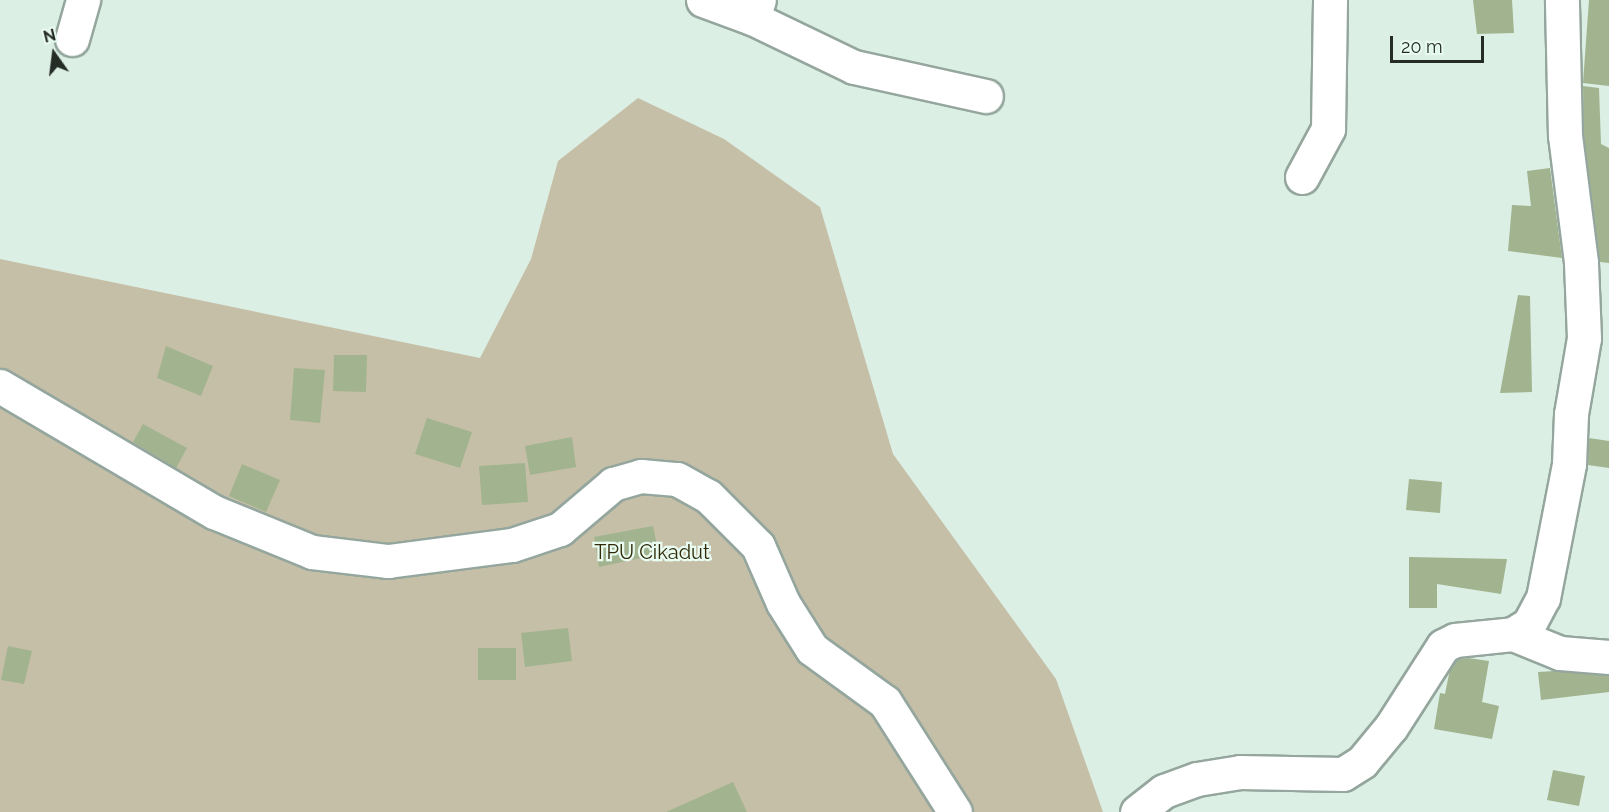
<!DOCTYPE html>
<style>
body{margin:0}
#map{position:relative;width:1609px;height:812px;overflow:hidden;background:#dcefe5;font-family:Raleway,sans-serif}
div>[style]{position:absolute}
.green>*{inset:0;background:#c6bfa7}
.building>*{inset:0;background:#a1b48f}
.roads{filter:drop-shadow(2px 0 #94a69d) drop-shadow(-2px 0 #94a69d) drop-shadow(0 2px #94a69d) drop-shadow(0 -2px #94a69d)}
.minor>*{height:33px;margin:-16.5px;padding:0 16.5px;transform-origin:16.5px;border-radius:16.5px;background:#fff}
span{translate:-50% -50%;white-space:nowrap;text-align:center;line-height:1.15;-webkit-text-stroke:4.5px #e9fcf2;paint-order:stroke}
.park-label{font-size:20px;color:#312906}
.north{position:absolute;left:24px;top:24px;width:60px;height:60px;-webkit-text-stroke:4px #e9fcf2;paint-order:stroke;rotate:346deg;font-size:16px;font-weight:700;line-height:24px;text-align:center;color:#252c28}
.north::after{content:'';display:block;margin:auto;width:21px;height:27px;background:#252c28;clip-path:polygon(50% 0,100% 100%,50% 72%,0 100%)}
.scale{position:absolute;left:1390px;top:36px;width:94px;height:27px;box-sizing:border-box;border:3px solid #252c28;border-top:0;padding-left:8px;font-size:18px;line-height:21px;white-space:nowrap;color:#252c28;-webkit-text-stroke:4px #e9fcf2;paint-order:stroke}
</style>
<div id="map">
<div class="green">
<div style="clip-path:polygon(638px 98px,724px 139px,820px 207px,893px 454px,1056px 679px,1103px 812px,0 812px,0 259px,480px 358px,531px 259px,558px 161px)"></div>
</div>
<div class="building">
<div style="clip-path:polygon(1473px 0,1512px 0,1514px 33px,1477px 34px)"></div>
<div style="clip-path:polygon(1589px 0,1609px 0,1609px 86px,1583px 83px)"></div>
<div style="clip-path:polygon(1583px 86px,1599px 88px,1601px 144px,1609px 148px,1609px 263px,1600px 262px,1584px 135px)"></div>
<div style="clip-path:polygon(1550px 168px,1562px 258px,1508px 251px,1512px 205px,1531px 206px,1527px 171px)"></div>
<div style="clip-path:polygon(1518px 295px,1530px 296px,1532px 392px,1500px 393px)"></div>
<div style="clip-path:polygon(166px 346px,213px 366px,201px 396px,157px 378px)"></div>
<div style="clip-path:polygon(334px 355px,367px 355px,366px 392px,333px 391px)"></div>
<div style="clip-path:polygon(294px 368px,325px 370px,320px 423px,290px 420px)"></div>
<div style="clip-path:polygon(427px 418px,472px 432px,460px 468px,415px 454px)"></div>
<div style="clip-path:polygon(143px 424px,187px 448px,176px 468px,133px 442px)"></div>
<div style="clip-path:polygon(572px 437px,576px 467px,530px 475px,525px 446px)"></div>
<div style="clip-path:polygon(1589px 438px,1609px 441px,1609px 468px,1588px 465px)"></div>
<div style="clip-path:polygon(525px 463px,528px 502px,482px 505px,479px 466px)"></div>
<div style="clip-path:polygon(242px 464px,280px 480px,266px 512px,229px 496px)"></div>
<div style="clip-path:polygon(1409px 479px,1442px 482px,1440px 513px,1406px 510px)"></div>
<div style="clip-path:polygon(653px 526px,659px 554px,599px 567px,594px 537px)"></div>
<div style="clip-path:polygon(1409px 557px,1507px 559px,1501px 594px,1437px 584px,1437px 608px,1409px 608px)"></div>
<div style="clip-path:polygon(568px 628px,572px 661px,525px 667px,521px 633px)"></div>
<div style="clip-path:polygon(8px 646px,32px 651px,24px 684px,1px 680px)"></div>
<div style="clip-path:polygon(478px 648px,516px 648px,516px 680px,478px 680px)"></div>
<div style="clip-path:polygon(1468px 658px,1489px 661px,1482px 702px,1499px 706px,1492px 739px,1434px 729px,1440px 693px,1445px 694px,1450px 669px,1456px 660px)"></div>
<div style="clip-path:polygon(1554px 671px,1609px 675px,1609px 692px,1541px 700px,1538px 672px)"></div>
<div style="clip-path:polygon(1553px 770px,1585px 776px,1579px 806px,1547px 800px)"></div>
<div style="clip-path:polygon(733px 782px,747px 812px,666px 812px)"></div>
</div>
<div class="roads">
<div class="minor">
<div style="left:703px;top:0;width:52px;rotate:20.2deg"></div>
<div style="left:752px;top:18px;width:19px;rotate:-69deg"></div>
<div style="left:752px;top:18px;width:113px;rotate:25.7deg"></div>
<div style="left:854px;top:67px;width:135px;rotate:12.4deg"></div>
<div style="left:72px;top:39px;width:41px;rotate:-74.2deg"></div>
<div style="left:1302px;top:177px;width:55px;rotate:-61.6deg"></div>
<div style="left:1328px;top:129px;width:129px;rotate:-89.1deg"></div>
<div style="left:0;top:386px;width:248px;rotate:30.5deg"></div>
<div style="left:214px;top:512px;width:106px;rotate:22.2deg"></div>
<div style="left:312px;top:552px;width:77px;rotate:6.8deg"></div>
<div style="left:388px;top:561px;width:125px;rotate:-7.4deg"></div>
<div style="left:512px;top:545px;width:51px;rotate:-18.4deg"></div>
<div style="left:560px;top:529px;width:70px;rotate:-40.3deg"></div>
<div style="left:613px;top:484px;width:29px;rotate:-16deg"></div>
<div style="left:641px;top:476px;width:36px;rotate:5deg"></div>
<div style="left:677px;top:479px;width:35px;rotate:29deg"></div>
<div style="left:708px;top:496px;width:71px;rotate:45deg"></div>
<div style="left:758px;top:546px;width:62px;rotate:66.3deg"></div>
<div style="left:783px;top:603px;width:54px;rotate:57.8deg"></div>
<div style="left:812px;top:649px;width:90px;rotate:36deg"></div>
<div style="left:885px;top:702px;width:130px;rotate:57.5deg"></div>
<div style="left:1513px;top:634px;width:51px;rotate:22deg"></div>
<div style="left:1560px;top:653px;width:49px;rotate:4.7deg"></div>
<div style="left:1137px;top:812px;width:34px;rotate:-38deg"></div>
<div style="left:1164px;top:791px;width:35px;rotate:-20deg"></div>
<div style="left:1197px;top:779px;width:44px;rotate:-9.2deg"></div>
<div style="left:1240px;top:772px;width:103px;rotate:1.1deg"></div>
<div style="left:1343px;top:774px;width:22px;rotate:-32deg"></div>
<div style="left:1362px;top:762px;width:45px;rotate:-50.4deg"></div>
<div style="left:1391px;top:727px;width:96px;rotate:-57.3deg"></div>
<div style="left:1443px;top:646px;width:13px;rotate:-27deg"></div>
<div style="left:1455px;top:640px;width:58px;rotate:-5.9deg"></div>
<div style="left:1513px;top:634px;width:19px;rotate:-32deg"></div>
<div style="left:1529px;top:624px;width:30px;rotate:-62deg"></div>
<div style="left:1543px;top:598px;width:136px;rotate:-79deg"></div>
<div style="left:1569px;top:464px;width:50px;rotate:-87.7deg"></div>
<div style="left:1571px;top:414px;width:77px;rotate:-80.3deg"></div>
<div style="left:1584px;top:338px;width:76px;rotate:-92.3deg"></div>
<div style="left:1581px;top:262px;width:127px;rotate:-97.2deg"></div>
<div style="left:1565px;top:136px;width:136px;rotate:-91.3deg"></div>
</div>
</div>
<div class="park-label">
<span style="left:652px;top:552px">TPU Cikadut</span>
</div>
<div class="north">N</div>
<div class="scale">20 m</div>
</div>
